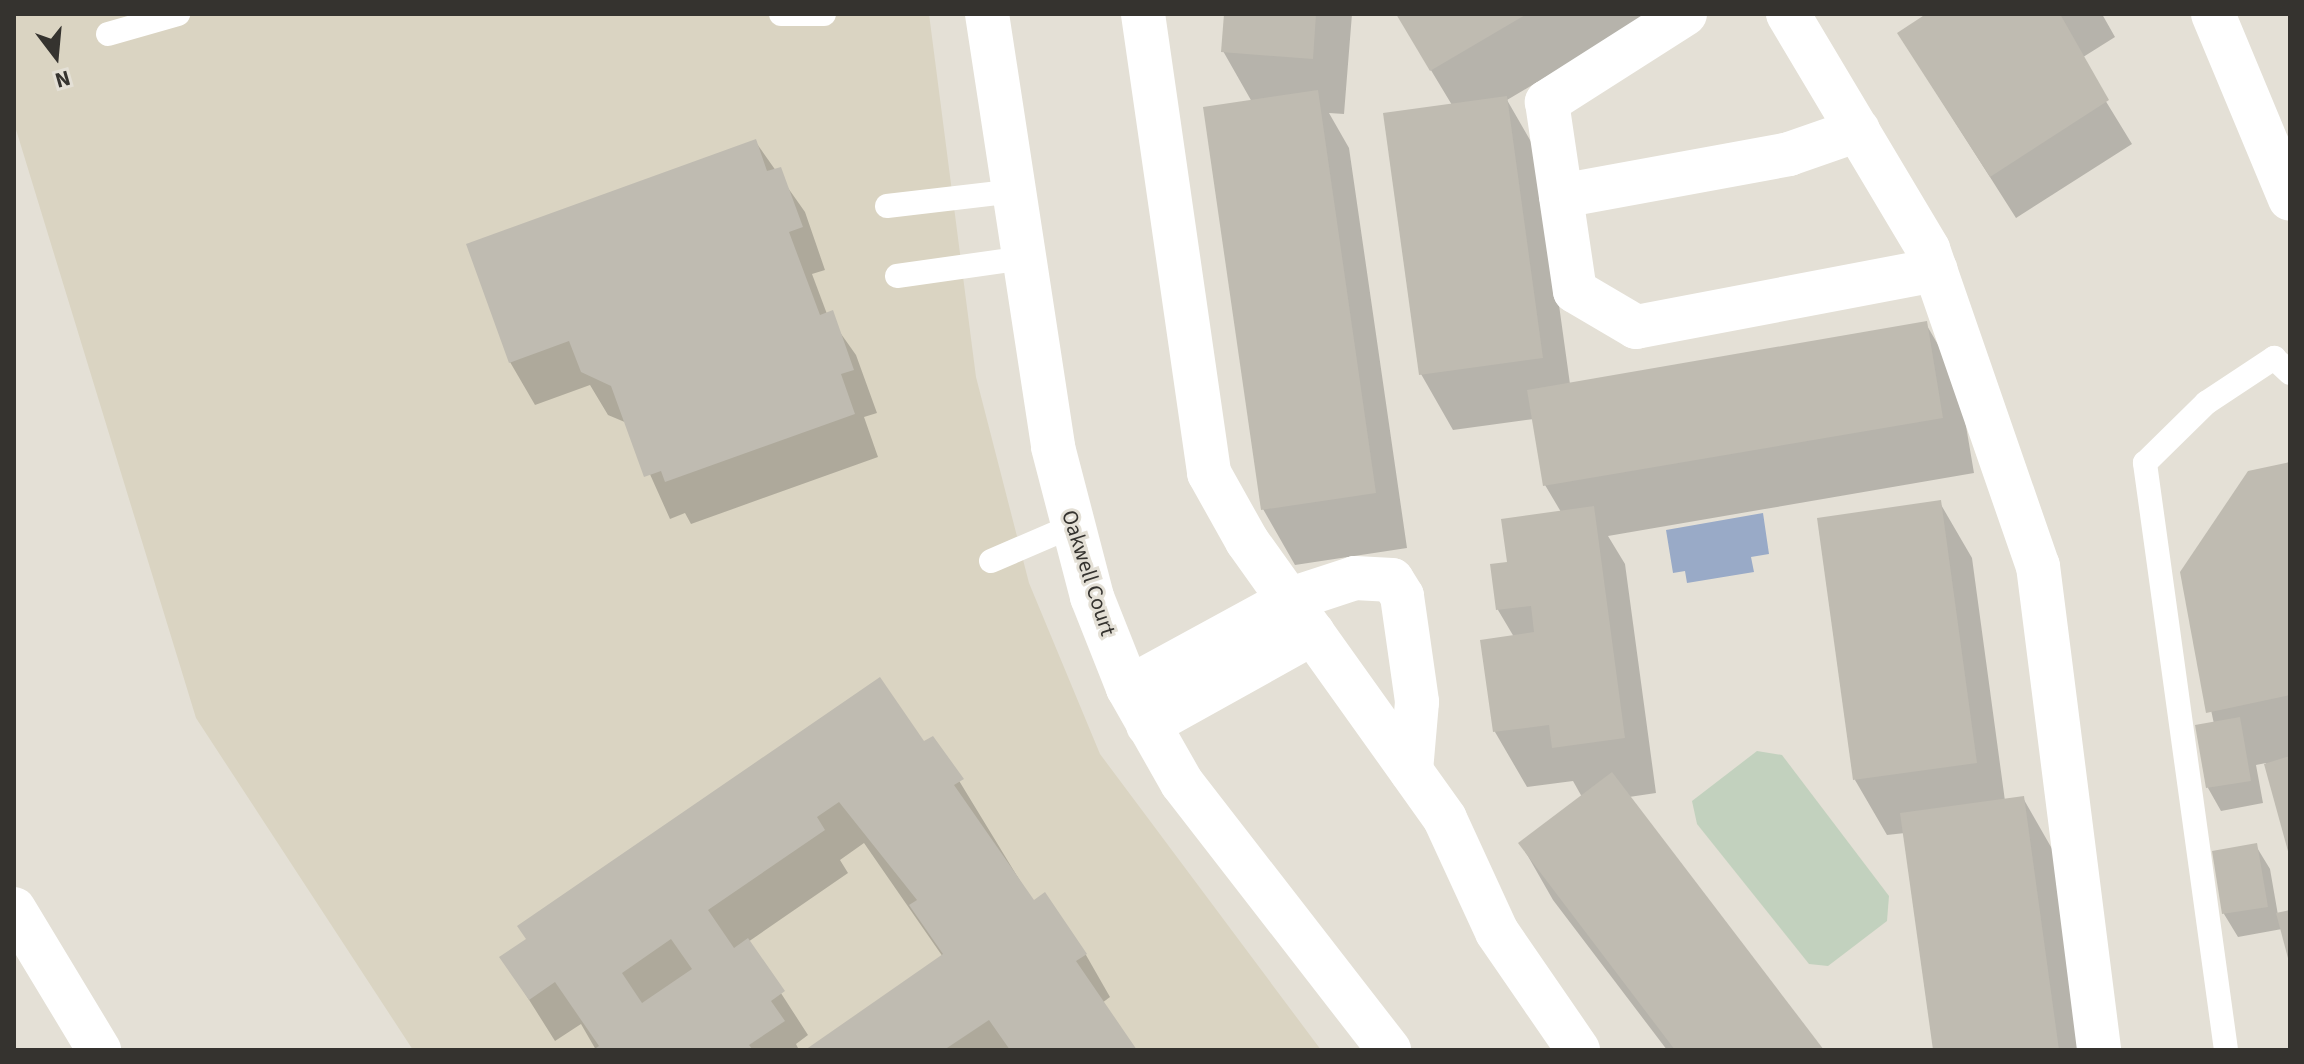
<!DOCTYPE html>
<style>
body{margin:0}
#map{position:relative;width:2304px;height:1064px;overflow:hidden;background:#e4e0d6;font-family:"Source Sans 3",sans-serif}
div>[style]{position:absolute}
.built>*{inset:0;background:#dad4c2}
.green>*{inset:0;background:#c2d1be}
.water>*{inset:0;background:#99aac7}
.shadow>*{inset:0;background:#0003}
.building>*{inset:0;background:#bfbbb1}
.service>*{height:24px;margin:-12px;padding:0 12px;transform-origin:12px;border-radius:12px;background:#fff}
.minor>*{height:44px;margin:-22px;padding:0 22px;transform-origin:22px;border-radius:22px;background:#fff}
span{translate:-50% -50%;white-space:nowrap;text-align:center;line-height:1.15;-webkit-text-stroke:6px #e4e0d6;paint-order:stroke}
.street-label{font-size:22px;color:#35332f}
.frame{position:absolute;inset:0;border:16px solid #35332f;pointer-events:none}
.north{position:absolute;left:16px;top:16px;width:80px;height:80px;-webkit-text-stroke:6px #e4e0d6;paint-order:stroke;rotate:164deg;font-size:22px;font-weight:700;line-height:32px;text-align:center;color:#35332f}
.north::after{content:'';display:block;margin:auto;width:28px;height:36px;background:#35332f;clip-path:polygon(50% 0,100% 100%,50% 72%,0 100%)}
</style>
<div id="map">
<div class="built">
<div style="clip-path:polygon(14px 14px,929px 14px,976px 377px,1029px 583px,1100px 754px,1321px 1050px,413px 1050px,196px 718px,14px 123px)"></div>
</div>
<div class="green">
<div style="clip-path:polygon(1757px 751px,1782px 755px,1889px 896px,1887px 921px,1828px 966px,1809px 964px,1697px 824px,1692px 801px)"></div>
</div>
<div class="water">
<div style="clip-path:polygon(1763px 513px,1769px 554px,1751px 557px,1754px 572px,1687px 583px,1685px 571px,1673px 573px,1666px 530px)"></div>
</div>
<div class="shadow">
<div style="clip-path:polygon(1226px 14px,1352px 14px,1344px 114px,1329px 113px,1349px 148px,1407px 548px,1295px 565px,1263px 509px,1252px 102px,1223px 51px)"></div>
<div style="clip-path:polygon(1397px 14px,1652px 14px,1507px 100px,1538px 154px,1570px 384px,1926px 324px,1958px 379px,1974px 473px,1608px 536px,1625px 564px,1656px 793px,1629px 797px,1821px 1050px,1667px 1050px,1553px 900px,1521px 844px,1582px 797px,1573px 781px,1527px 787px,1495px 732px,1514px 637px,1498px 610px,1509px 563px,1561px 512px,1545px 485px,1534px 419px,1453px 430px,1421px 374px,1452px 105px)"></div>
<div style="clip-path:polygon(1930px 14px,2102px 14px,2115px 37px,2080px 59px,2132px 144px,2016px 218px,1899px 34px)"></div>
<div style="clip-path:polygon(755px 141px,805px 212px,825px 270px,812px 274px,827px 314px,856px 355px,877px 413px,864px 417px,878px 457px,691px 524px,685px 513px,670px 519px,627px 423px,608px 415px,590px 385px,535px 405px,510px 362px)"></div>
<div style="clip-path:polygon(2290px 464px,2290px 851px,2266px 763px,2256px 765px,2263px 803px,2221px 811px,2208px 788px,2214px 724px,2182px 573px)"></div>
<div style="clip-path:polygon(1940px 503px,1972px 558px,2005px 801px,2023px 798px,2055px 854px,2082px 1050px,1935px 1050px,1905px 833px,1887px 835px,1855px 780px)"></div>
<div style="clip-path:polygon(933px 738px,1033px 902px,1086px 955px,1110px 997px,1102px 1003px,1134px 1050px,808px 1050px,943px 957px,864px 843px,840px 860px,848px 873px,748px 942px,808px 1035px,796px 1044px,799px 1050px,596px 1050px,581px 1024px,555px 1041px,502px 957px)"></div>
<div style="clip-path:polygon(2256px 846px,2270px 869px,2278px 915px,2290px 912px,2290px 958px,2282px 929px,2238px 937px,2224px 914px,2214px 853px)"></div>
</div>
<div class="building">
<div style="clip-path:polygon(1224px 14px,1316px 14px,1313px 59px,1221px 52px)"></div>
<div style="clip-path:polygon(1396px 14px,1527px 14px,1430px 71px)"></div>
<div style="clip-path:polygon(1926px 14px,2060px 14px,2109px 100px,1990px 177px,1897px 33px)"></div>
<div style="clip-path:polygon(1318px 90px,1376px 493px,1261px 510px,1203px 107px)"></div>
<div style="clip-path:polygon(1507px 96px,1543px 358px,1419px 375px,1383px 113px)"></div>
<div style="clip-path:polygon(756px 139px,767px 171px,781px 167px,803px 227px,789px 232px,820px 315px,833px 310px,854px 370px,841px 374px,855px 414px,665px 482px,661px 471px,644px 477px,611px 386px,581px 372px,569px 341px,509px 363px,466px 244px)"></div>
<div style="clip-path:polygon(1927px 321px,1943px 418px,1543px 486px,1527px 390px)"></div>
<div style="clip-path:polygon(2290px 462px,2290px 695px,2206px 713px,2180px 572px,2248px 471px)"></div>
<div style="clip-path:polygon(1941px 500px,1977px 763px,1853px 780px,1817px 518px)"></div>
<div style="clip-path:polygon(1594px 506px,1625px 738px,1552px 748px,1549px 725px,1493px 732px,1480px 640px,1534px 632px,1531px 606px,1496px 610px,1490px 564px,1507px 562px,1501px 519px)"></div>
<div style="clip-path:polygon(evenodd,880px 677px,924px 741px,933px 736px,964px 779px,954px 785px,1034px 900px,1045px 892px,1087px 954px,1076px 961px,1137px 1050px,1010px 1050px,989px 1020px,944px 1050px,805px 1050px,943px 954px,909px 905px,917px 900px,839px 802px,817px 817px,825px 830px,708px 910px,734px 948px,748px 938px,785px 991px,771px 1001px,785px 1021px,749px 1045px,753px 1050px,593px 1050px,599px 1046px,555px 982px,529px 1000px,499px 957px,526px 939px,517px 926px,880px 677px,671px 939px,692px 969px,642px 1003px,622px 973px,671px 939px)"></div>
<div style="clip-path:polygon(2240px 717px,2251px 781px,2206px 788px,2195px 725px)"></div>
<div style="clip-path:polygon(2290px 756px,2290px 855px,2289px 855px,2264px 764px)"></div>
<div style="clip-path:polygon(1612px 772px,1824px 1050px,1675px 1050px,1518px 843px)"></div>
<div style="clip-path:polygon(2024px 796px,2059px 1050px,1933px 1050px,1900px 813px)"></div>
<div style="clip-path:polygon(2257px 843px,2268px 907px,2222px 914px,2212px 851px)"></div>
<div style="clip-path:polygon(2290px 910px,2290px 962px,2289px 962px,2276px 913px)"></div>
</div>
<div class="service">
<div style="left:781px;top:14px;width:43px"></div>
<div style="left:108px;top:34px;width:73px;rotate:-15.9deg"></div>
<div style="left:887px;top:206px;width:128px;rotate:-6.7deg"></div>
<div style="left:897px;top:276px;width:128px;rotate:-8.1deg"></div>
<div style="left:991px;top:561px;width:86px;rotate:-23.3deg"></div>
<div style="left:2226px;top:1050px;width:593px;rotate:-97.86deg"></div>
<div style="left:2145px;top:463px;width:86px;rotate:-44.5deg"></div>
<div style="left:2206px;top:403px;width:82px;rotate:-33.5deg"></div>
<div style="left:2274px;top:358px;width:22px;rotate:43deg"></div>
</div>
<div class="minor">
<div style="left:987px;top:14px;width:438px;rotate:81.3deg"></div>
<div style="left:1053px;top:447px;width:155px;rotate:75.4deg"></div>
<div style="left:1092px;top:597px;width:98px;rotate:68.4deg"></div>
<div style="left:1128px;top:688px;width:109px;rotate:60.4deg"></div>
<div style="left:1182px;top:783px;width:338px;rotate:52.2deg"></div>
<div style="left:1143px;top:14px;width:464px;rotate:81.8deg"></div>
<div style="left:1209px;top:473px;width:78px;rotate:60.8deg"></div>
<div style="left:1247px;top:541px;width:341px;rotate:54.5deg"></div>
<div style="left:1445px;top:819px;width:124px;rotate:65.3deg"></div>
<div style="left:1497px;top:932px;width:143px;rotate:55.5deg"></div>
<div style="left:1685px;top:14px;width:164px;rotate:147.5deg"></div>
<div style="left:1547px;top:102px;width:191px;rotate:81.6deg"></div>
<div style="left:1575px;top:291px;width:71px;rotate:30.5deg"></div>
<div style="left:1636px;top:327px;width:305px;rotate:-10.8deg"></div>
<div style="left:1788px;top:14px;width:274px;rotate:59.2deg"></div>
<div style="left:1928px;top:249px;width:336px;rotate:70.9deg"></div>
<div style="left:2038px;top:566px;width:488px;rotate:82.8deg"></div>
<div style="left:2213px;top:14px;width:200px;rotate:67.4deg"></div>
<div style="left:1561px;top:196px;width:232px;rotate:-10.4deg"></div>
<div style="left:1789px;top:154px;width:73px;rotate:-19.2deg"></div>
<div style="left:1128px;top:688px;width:186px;rotate:-28.6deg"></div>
<div style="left:1291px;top:599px;width:67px;rotate:-18.2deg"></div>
<div style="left:1355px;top:578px;width:37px;rotate:3deg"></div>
<div style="left:1392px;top:580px;width:19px;rotate:58deg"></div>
<div style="left:1402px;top:596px;width:107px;rotate:81.9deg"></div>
<div style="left:1417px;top:702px;width:69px;rotate:95deg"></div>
<div style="left:1148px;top:725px;width:189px;rotate:-29.1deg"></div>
<div style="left:14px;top:909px;width:165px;rotate:58.9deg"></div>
</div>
<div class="street-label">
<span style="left:1088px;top:573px;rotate:72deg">Oakwell Court</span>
</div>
<div class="frame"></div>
<div class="north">N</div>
</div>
